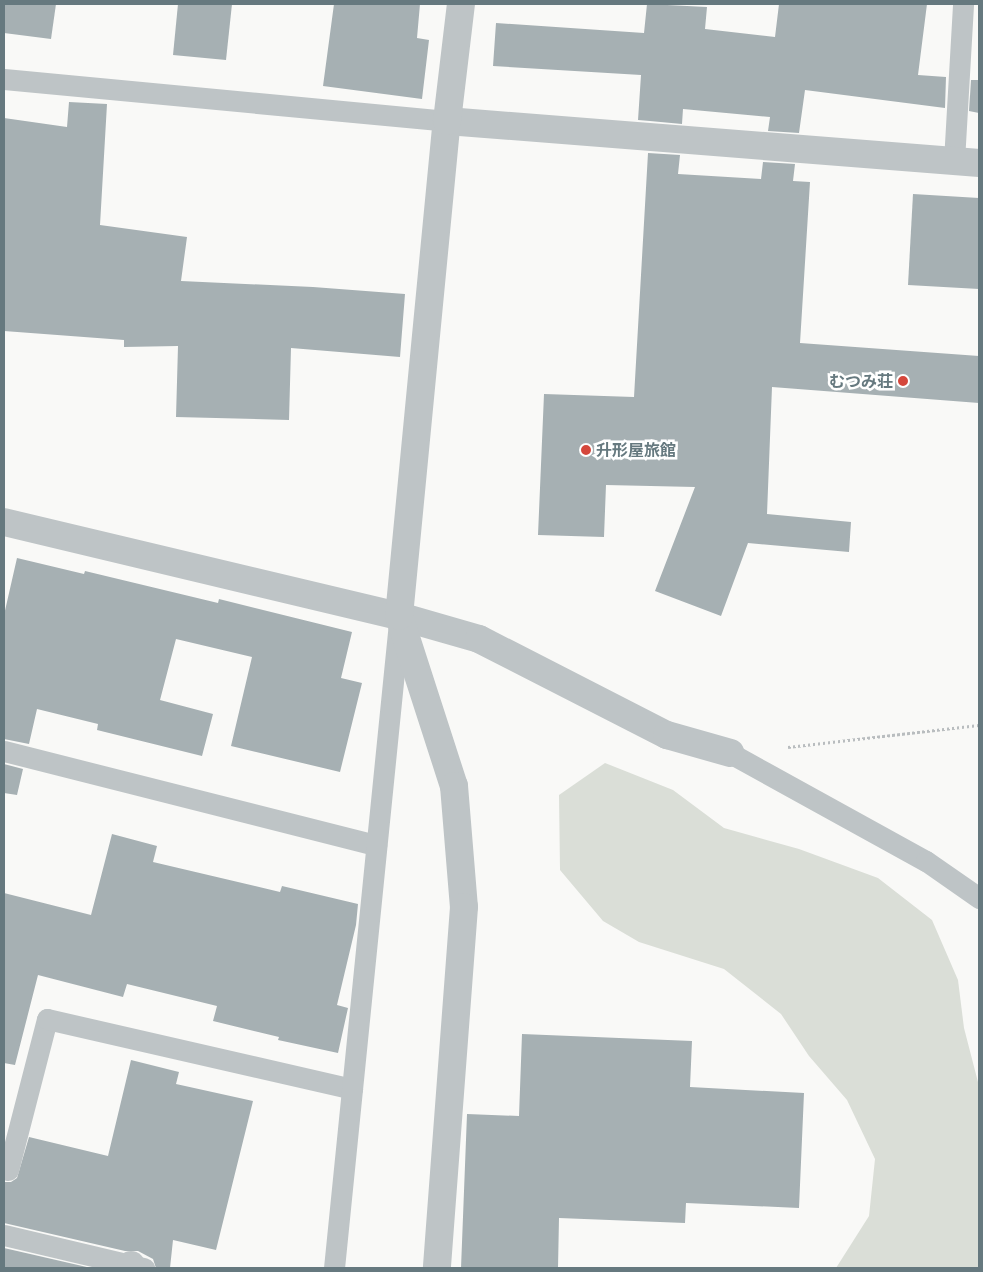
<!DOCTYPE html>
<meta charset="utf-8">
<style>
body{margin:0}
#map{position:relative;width:983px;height:1272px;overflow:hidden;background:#f9f9f7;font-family:"IBM Plex Sans","Noto Sans JP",sans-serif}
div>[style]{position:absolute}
.green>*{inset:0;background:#daded7}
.building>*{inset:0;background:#a6b0b3}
.path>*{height:3px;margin-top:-1.5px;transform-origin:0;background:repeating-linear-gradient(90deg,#b9bdbf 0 2.5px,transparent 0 5px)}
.service>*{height:21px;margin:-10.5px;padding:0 10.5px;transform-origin:10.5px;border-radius:10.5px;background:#bec4c6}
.minor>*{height:28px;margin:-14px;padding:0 14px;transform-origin:14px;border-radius:14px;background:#bec4c6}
.tertiary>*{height:28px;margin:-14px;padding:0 14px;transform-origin:14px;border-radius:14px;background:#bec4c6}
.dots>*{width:14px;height:14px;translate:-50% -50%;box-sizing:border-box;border:2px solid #fff;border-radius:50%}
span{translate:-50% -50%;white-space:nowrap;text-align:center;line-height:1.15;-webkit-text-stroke:5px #fff;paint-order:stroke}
.poi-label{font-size:16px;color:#66797f;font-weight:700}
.right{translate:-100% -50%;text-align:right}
.left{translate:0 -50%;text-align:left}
.frame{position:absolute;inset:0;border:5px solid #66797f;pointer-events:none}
</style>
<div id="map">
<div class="green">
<div style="clip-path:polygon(605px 763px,673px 790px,724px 828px,799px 849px,878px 878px,932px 920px,958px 980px,964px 1028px,979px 1086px,979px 1268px,836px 1268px,869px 1216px,875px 1159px,847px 1100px,809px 1056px,781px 1014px,724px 969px,639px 942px,603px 921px,560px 870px,559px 795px)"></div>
</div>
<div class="building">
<div style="clip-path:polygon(4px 4px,56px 4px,51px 39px,4px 33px)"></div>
<div style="clip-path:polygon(178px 4px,232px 4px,226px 60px,173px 55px)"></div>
<div style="clip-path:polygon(334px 4px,420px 4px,417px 38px,429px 40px,422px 99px,323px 86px)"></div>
<div style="clip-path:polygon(647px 4px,707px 7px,705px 29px,775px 37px,779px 4px,927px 4px,918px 75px,946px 77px,945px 108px,805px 90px,799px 133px,768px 131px,770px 117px,683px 109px,682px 124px,650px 121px,638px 120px,641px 75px,493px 66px,496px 23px,644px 33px)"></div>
<div style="clip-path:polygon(971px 80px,979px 80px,979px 113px,969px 111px)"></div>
<div style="clip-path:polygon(69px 102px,107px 104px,100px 225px,187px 237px,181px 281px,313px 287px,405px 294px,400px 357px,291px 348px,289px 420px,176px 417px,178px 346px,124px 347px,124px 340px,4px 331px,4px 118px,67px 127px)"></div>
<div style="clip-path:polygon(648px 153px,680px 155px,678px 174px,761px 179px,763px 162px,795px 164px,793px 181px,810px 182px,800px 343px,979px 356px,979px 403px,772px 387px,767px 514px,851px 522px,849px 552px,748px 543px,721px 616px,655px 591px,695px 487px,606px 485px,604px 537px,538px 535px,544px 394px,634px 397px)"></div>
<div style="clip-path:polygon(913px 194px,979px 198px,979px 289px,908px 285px)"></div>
<div style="clip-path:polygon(17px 558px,84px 574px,85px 571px,218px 603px,219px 599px,352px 632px,341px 678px,362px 683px,340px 772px,231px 746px,252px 657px,176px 639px,160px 700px,213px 714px,202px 756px,97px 730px,98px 724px,37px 709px,29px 744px,4px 739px,4px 615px)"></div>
<div style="clip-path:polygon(4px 764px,23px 769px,17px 795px,4px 793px)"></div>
<div style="clip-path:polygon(112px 834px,157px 846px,153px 862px,280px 892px,282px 886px,358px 904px,356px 925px,337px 1005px,348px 1008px,338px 1053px,278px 1040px,279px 1037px,213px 1021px,217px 1006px,127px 984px,123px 997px,38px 975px,15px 1065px,4px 1063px,4px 893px,91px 915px)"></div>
<div style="clip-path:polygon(522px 1034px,692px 1041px,690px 1087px,804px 1093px,799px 1208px,686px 1203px,685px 1223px,559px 1218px,558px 1268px,461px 1268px,467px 1114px,519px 1116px)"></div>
<div style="clip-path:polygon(131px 1060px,179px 1072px,176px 1084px,253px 1101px,216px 1250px,173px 1240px,170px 1268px,156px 1268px,153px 1259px,138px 1251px,125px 1251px,4px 1223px,4px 1182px,11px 1182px,17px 1178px,29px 1137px,108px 1156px)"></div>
<div style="clip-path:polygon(4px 1248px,91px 1268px,4px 1268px)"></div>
</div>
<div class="path">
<div style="left:788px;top:747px;width:192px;rotate:-6.6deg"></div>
</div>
<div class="service">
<div style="left:4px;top:79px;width:445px;rotate:5.4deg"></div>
<div style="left:954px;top:161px;width:157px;rotate:-86.7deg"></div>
<div style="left:4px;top:751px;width:384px;rotate:14.2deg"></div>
<div style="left:730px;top:753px;width:224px;rotate:28.9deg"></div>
<div style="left:926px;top:861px;width:65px;rotate:34.9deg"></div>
<div style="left:8px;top:1170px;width:156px;rotate:-75.5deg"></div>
<div style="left:47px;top:1019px;width:313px;rotate:12.9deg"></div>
<div style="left:4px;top:1235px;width:144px;rotate:13.3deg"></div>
<div style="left:334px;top:1268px;width:648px;rotate:-84.25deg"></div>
</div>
<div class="minor">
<div style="left:447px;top:121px;width:534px;rotate:4.51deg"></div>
<div style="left:4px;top:522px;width:406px;rotate:13.4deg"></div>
<div style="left:399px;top:616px;width:83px;rotate:16deg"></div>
<div style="left:479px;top:639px;width:211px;rotate:27.1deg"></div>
<div style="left:667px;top:735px;width:66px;rotate:15.9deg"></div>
<div style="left:399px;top:616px;width:179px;rotate:72.1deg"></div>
<div style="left:454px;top:786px;width:121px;rotate:85.3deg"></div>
<div style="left:464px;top:907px;width:362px;rotate:94.3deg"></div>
<div style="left:131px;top:1268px;width:3px;rotate:-90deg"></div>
</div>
<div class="tertiary">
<div style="left:399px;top:616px;width:497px;rotate:-84.5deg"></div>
<div style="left:447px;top:121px;width:118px;rotate:-83.2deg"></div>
</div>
<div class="dots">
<div style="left:903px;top:381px;background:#d5473c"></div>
<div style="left:586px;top:450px;background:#d5473c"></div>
</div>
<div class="poi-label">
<span class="right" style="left:893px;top:381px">むつみ荘</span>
<span class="left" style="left:596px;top:450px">升形屋旅館</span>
</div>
<div class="frame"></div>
</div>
